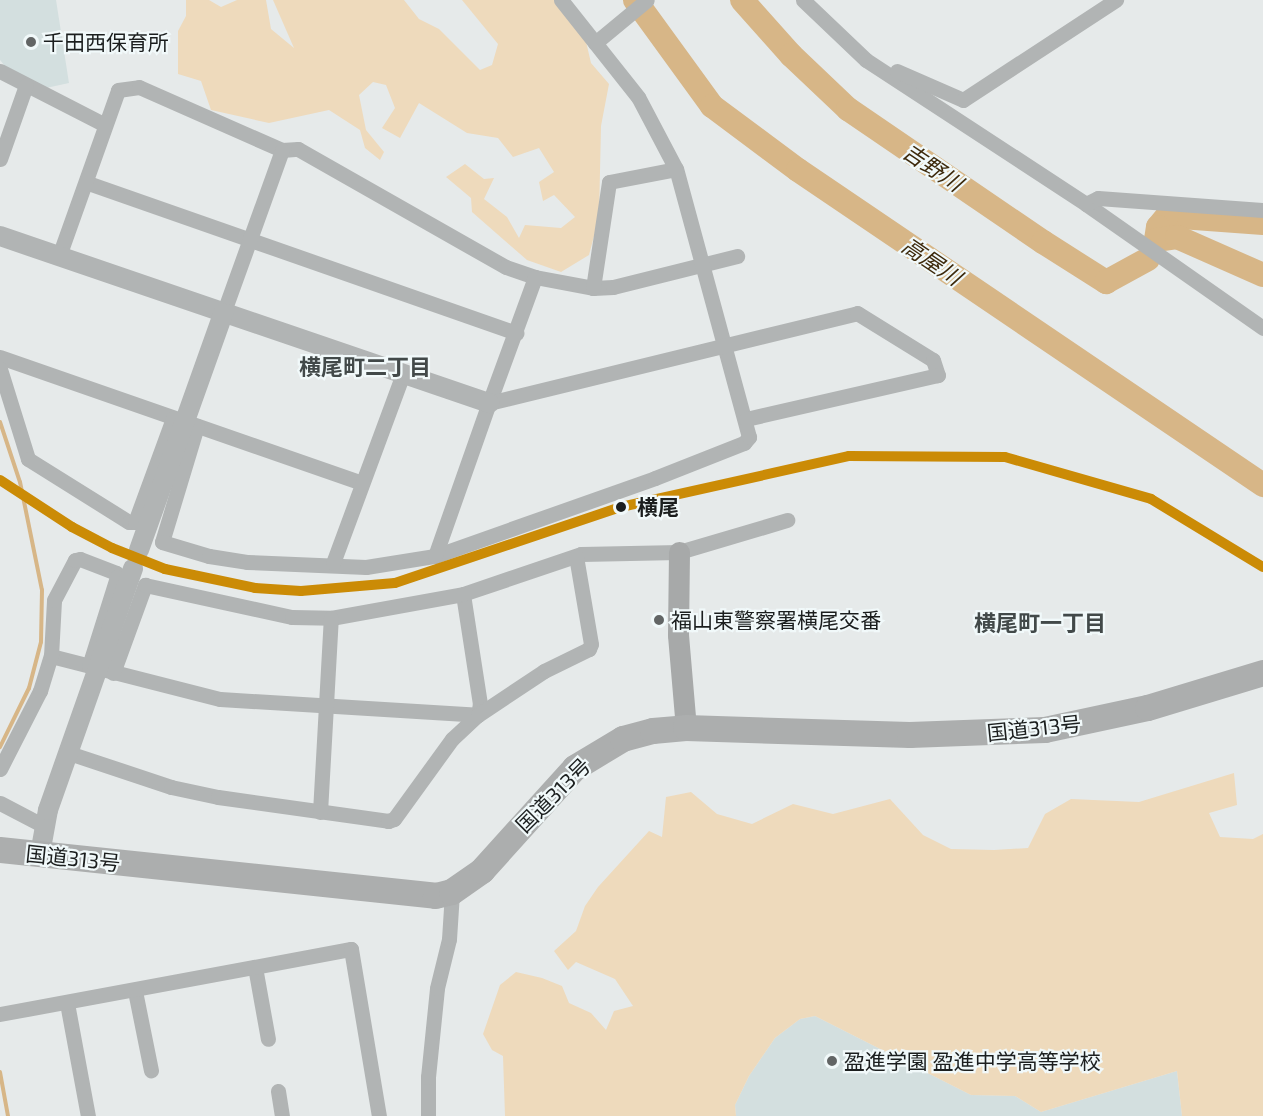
<!DOCTYPE html>
<meta charset="utf-8">
<style>
body{margin:0}
#map{position:relative;width:1263px;height:1116px;overflow:hidden;background:#e6eaea;font-family:"Exo 2","Noto Sans JP",sans-serif}
div>[style]{position:absolute}
.built>*{inset:0;background:#d3dfdf}
.green>*{inset:0;background:#eedabc}
.stream>*{height:4px;margin:-2px;padding:0 2px;transform-origin:2px;border-radius:2px;background:#d7b687}
.river>*{height:24px;margin:-12px;padding:0 12px;transform-origin:12px;border-radius:12px;background:#d7b687}
.minor>*{height:15px;margin:-7.5px;padding:0 7.5px;transform-origin:7.5px;border-radius:7.5px;background:#b1b4b4}
.tertiary>*{height:20px;margin:-10px;padding:0 10px;transform-origin:10px;border-radius:10px;background:#b1b4b4}
.secondary>*{height:21px;margin:-10.5px;padding:0 10.5px;transform-origin:10.5px;border-radius:10.5px;background:#a7a9a9}
.trunk>*{height:26px;margin:-13px;padding:0 13px;transform-origin:13px;border-radius:13px;background:#acaeae}
.rail-1>*{height:10px;margin:-5px;padding:0 5px;transform-origin:5px;border-radius:5px;background:#cb8b06}
.dots>*{width:16px;height:16px;translate:-50% -50%;box-sizing:border-box;border:3px solid #f1f9fa;border-radius:50%}
span{translate:-50% -50%;white-space:nowrap;text-align:center;line-height:1.15;-webkit-text-stroke:4.5px #f1f9fa;paint-order:stroke}
.poi-label{font-size:21px;color:#1b1e1e}
.left{translate:0 -50%;text-align:left}
.stop-label{font-size:21px;color:#1b1e1e;font-weight:700}
.street-label{font-size:21px;color:#1b1e1e}
.water-label{font-size:22px;color:#3e2a0c;font-style:italic}
.neighbourhood-label{font-size:22px;color:#424949;font-weight:700}
</style>
<div id="map">
<div class="built">
<div style="clip-path:polygon(0 0,56px 0,69px 83px,46px 88px,5px 66px,0 60px)"></div>
<div style="clip-path:polygon(815px 1016px,971px 1095px,1015px 1096px,1041px 1112px,1177px 1071px,1182px 1116px,736px 1116px,735px 1105px,749px 1076px,775px 1038px,800px 1019px)"></div>
</div>
<div class="green">
<div style="clip-path:polygon(186px 0,209px 0,221px 7px,237px 0,266px 0,271px 29px,294px 48px,273px 0,404px 0,419px 19px,439px 29px,480px 70px,492px 65px,498px 44px,462px 0,555px 0,584px 33px,591px 63px,609px 84px,601px 126px,599px 217px,589px 255px,561px 272px,527px 260px,472px 212px,471px 198px,446px 177px,465px 164px,484px 179px,494px 178px,484px 199px,507px 217px,519px 238px,525px 225px,561px 228px,575px 217px,554px 195px,543px 201px,539px 182px,554px 172px,539px 148px,513px 157px,498px 138px,467px 133px,419px 103px,400px 138px,382px 128px,395px 108px,386px 85px,373px 82px,359px 95px,366px 130px,384px 152px,380px 160px,365px 148px,360px 130px,329px 110px,269px 123px,211px 110px,201px 81px,178px 74px,178px 31px,186px 16px)"></div>
<div style="clip-path:polygon(1234px 773px,1237px 805px,1209px 813px,1220px 837px,1253px 839px,1263px 834px,1263px 1116px,1182px 1116px,1177px 1071px,1041px 1112px,1015px 1096px,971px 1095px,815px 1016px,800px 1019px,775px 1038px,749px 1076px,735px 1105px,736px 1116px,505px 1116px,503px 1056px,492px 1050px,483px 1034px,500px 985px,516px 972px,542px 978px,562px 986px,569px 1003px,591px 1013px,606px 1030px,614px 1011px,633px 1006px,615px 979px,576px 962px,568px 970px,554px 951px,576px 931px,585px 906px,598px 887px,649px 831px,662px 837px,666px 797px,691px 792px,717px 814px,752px 824px,793px 804px,833px 814px,890px 799px,923px 835px,951px 849px,994px 850px,1028px 848px,1045px 814px,1071px 799px,1139px 802px)"></div>
</div>
<div class="stream">
<div style="left:0;top:422px;width:63px;rotate:71.6deg"></div>
<div style="left:20px;top:482px;width:110px;rotate:78.5deg"></div>
<div style="left:42px;top:590px;width:52px;rotate:91.1deg"></div>
<div style="left:41px;top:642px;width:48px;rotate:104.6deg"></div>
<div style="left:29px;top:688px;width:66px;rotate:116.2deg"></div>
<div style="left:0;top:1072px;width:45px;rotate:79.7deg"></div>
</div>
<div class="river">
<div style="left:635px;top:0;width:131px;rotate:54deg"></div>
<div style="left:712px;top:106px;width:107px;rotate:36.7deg"></div>
<div style="left:798px;top:170px;width:562px;rotate:34.11deg"></div>
<div style="left:742px;top:0;width:74px;rotate:48.3deg"></div>
<div style="left:791px;top:55px;width:79px;rotate:43.5deg"></div>
<div style="left:848px;top:109px;width:236px;rotate:34.3deg"></div>
<div style="left:1043px;top:242px;width:75px;rotate:32.4deg"></div>
<div style="left:1106px;top:282px;width:48px;rotate:-28.7deg"></div>
<div style="left:1263px;top:223px;width:96px;rotate:-175.8deg"></div>
<div style="left:1167px;top:216px;width:14px;rotate:129deg"></div>
<div style="left:1158px;top:227px;width:13px;rotate:99deg"></div>
<div style="left:1156px;top:240px;width:21px;rotate:-8deg"></div>
<div style="left:1177px;top:237px;width:94px;rotate:23.8deg"></div>
</div>
<div class="minor">
<div style="left:803px;top:0;width:87px;rotate:43.6deg"></div>
<div style="left:866px;top:60px;width:263px;rotate:33.2deg"></div>
<div style="left:1086px;top:204px;width:216px;rotate:35deg"></div>
<div style="left:595px;top:43px;width:67px;rotate:-39.6deg"></div>
<div style="left:0;top:71px;width:118px;rotate:27.2deg"></div>
<div style="left:897px;top:71px;width:72px;rotate:23.7deg"></div>
<div style="left:963px;top:100px;width:183px;rotate:-33.2deg"></div>
<div style="left:0;top:159px;width:78px;rotate:-70.6deg"></div>
<div style="left:88px;top:183px;width:454px;rotate:19.3deg"></div>
<div style="left:1086px;top:204px;width:13px;rotate:-27deg"></div>
<div style="left:1098px;top:198px;width:165px;rotate:4.2deg"></div>
<div style="left:59px;top:256px;width:176px;rotate:-70.4deg"></div>
<div style="left:118px;top:90px;width:21px;rotate:-8deg"></div>
<div style="left:139px;top:87px;width:156px;rotate:23.8deg"></div>
<div style="left:282px;top:150px;width:16px;rotate:-4deg"></div>
<div style="left:298px;top:149px;width:239px;rotate:29.6deg"></div>
<div style="left:506px;top:267px;width:31px;rotate:19deg"></div>
<div style="left:535px;top:277px;width:59px;rotate:10.7deg"></div>
<div style="left:593px;top:288px;width:20px;rotate:-3deg"></div>
<div style="left:613px;top:287px;width:128px;rotate:-14deg"></div>
<div style="left:593px;top:288px;width:107px;rotate:-81.4deg"></div>
<div style="left:609px;top:182px;width:68px;rotate:-11deg"></div>
<div style="left:223px;top:314px;width:174px;rotate:-70.2deg"></div>
<div style="left:0;top:357px;width:383px;rotate:19.2deg"></div>
<div style="left:0;top:369px;width:94px;rotate:72.7deg"></div>
<div style="left:28px;top:459px;width:119px;rotate:32deg"></div>
<div style="left:129px;top:522px;width:6px"></div>
<div style="left:135px;top:522px;width:111px;rotate:-69.9deg"></div>
<div style="left:489px;top:403px;width:134px;rotate:-69.9deg"></div>
<div style="left:197px;top:426px;width:121px;rotate:106.8deg"></div>
<div style="left:162px;top:542px;width:49px;rotate:16.6deg"></div>
<div style="left:209px;top:556px;width:38px;rotate:9deg"></div>
<div style="left:247px;top:562px;width:119px;rotate:2.4deg"></div>
<div style="left:366px;top:567px;width:70px;rotate:-9.1deg"></div>
<div style="left:435px;top:556px;width:233px;rotate:-19.5deg"></div>
<div style="left:655px;top:478px;width:96px;rotate:-21.5deg"></div>
<div style="left:744px;top:443px;width:8px;rotate:-50deg"></div>
<div style="left:749px;top:437px;width:278px;rotate:-105.2deg"></div>
<div style="left:676px;top:169px;width:81px;rotate:-117.8deg"></div>
<div style="left:638px;top:97px;width:124px;rotate:-128.4deg"></div>
<div style="left:435px;top:556px;width:162px;rotate:-70.6deg"></div>
<div style="left:489px;top:403px;width:379px;rotate:-13.7deg"></div>
<div style="left:857px;top:313px;width:89px;rotate:31.7deg"></div>
<div style="left:933px;top:360px;width:16px;rotate:72deg"></div>
<div style="left:938px;top:375px;width:197px;rotate:167.1deg"></div>
<div style="left:333px;top:563px;width:199px;rotate:-69.7deg"></div>
<div style="left:51px;top:656px;width:174px;rotate:14.3deg"></div>
<div style="left:220px;top:699px;width:258px;rotate:3.5deg"></div>
<div style="left:478px;top:715px;width:11px;rotate:-80deg"></div>
<div style="left:480px;top:704px;width:111px;rotate:-98.8deg"></div>
<div style="left:113px;top:673px;width:94px;rotate:-70deg"></div>
<div style="left:145px;top:585px;width:150px;rotate:12.3deg"></div>
<div style="left:292px;top:617px;width:39px;rotate:1deg"></div>
<div style="left:331px;top:618px;width:134px;rotate:-10.3deg"></div>
<div style="left:463px;top:594px;width:125px;rotate:-18.7deg"></div>
<div style="left:581px;top:554px;width:98px;rotate:-1.2deg"></div>
<div style="left:679px;top:552px;width:113px;rotate:-16.5deg"></div>
<div style="left:69px;top:753px;width:108px;rotate:18.4deg"></div>
<div style="left:171px;top:787px;width:48px;rotate:12deg"></div>
<div style="left:218px;top:797px;width:172px;rotate:8deg"></div>
<div style="left:388px;top:821px;width:6px;rotate:-18deg"></div>
<div style="left:394px;top:819px;width:99px;rotate:-54.1deg"></div>
<div style="left:452px;top:739px;width:35px;rotate:-43deg"></div>
<div style="left:478px;top:715px;width:79px;rotate:-33.7deg"></div>
<div style="left:544px;top:671px;width:50px;rotate:-26.1deg"></div>
<div style="left:589px;top:649px;width:5px;rotate:-68deg"></div>
<div style="left:591px;top:644px;width:89px;rotate:-99.7deg"></div>
<div style="left:0;top:769px;width:88px;rotate:-62.9deg"></div>
<div style="left:40px;top:691px;width:37px;rotate:-73deg"></div>
<div style="left:51px;top:656px;width:56px;rotate:-86.9deg"></div>
<div style="left:54px;top:600px;width:45px;rotate:-62.3deg"></div>
<div style="left:75px;top:560px;width:5px;rotate:-11deg"></div>
<div style="left:80px;top:559px;width:39px;rotate:21deg"></div>
<div style="left:116px;top:573px;width:4px;rotate:76deg"></div>
<div style="left:117px;top:577px;width:93px;rotate:107.5deg"></div>
<div style="left:0;top:803px;width:50px;rotate:27.6deg"></div>
<div style="left:320px;top:812px;width:194px;rotate:-86.8deg"></div>
<div style="left:255px;top:967px;width:73px;rotate:79.8deg"></div>
<div style="left:135px;top:991px;width:81px;rotate:78.6deg"></div>
<div style="left:67px;top:1003px;width:115px;rotate:79.5deg"></div>
<div style="left:0;top:1014px;width:357px;rotate:-10.5deg"></div>
<div style="left:351px;top:949px;width:169px;rotate:80.5deg"></div>
<div style="left:278px;top:1091px;width:25px;rotate:81deg"></div>
<div style="left:428px;top:1116px;width:39px;rotate:-90deg"></div>
<div style="left:428px;top:1077px;width:89px;rotate:-84.2deg"></div>
<div style="left:437px;top:988px;width:50px;rotate:-76.2deg"></div>
<div style="left:449px;top:939px;width:47px;rotate:-86.3deg"></div>
</div>
<div class="tertiary">
<div style="left:0;top:236px;width:517px;rotate:18.86deg"></div>
<div style="left:139px;top:550px;width:251px;rotate:-70.4deg"></div>
<div style="left:40px;top:854px;width:45px;rotate:-79.7deg"></div>
<div style="left:48px;top:810px;width:256px;rotate:-70.6deg"></div>
</div>
<div class="secondary">
<div style="left:679px;top:552px;width:83px;rotate:90.7deg"></div>
<div style="left:678px;top:635px;width:93px;rotate:85.1deg"></div>
</div>
<div class="trunk">
<div style="left:0;top:850px;width:438px;rotate:6deg"></div>
<div style="left:436px;top:896px;width:16px;rotate:-14deg"></div>
<div style="left:452px;top:892px;width:37px;rotate:-35deg"></div>
<div style="left:482px;top:871px;width:139px;rotate:-47.9deg"></div>
<div style="left:575px;top:768px;width:56px;rotate:-31.1deg"></div>
<div style="left:623px;top:739px;width:31px;rotate:-15deg"></div>
<div style="left:653px;top:731px;width:33px;rotate:-5deg"></div>
<div style="left:686px;top:728px;width:224px;rotate:1.8deg"></div>
<div style="left:910px;top:735px;width:135px;rotate:-2.1deg"></div>
<div style="left:1045px;top:730px;width:105px;rotate:-12.1deg"></div>
<div style="left:1148px;top:708px;width:120px;rotate:-16.9deg"></div>
</div>
<div class="rail-1">
<div style="left:0;top:480px;width:86px;rotate:33.1deg"></div>
<div style="left:72px;top:527px;width:45px;rotate:27.7deg"></div>
<div style="left:112px;top:548px;width:57px;rotate:21.6deg"></div>
<div style="left:165px;top:569px;width:92px;rotate:11.9deg"></div>
<div style="left:255px;top:588px;width:46px;rotate:3.7deg"></div>
<div style="left:301px;top:591px;width:94px;rotate:-4.9deg"></div>
<div style="left:395px;top:583px;width:238px;rotate:-18.6deg"></div>
<div style="left:621px;top:507px;width:234px;rotate:-12.6deg"></div>
<div style="left:849px;top:456px;width:156px;rotate:0.4deg"></div>
<div style="left:1005px;top:457px;width:152px;rotate:16deg"></div>
<div style="left:1151px;top:499px;width:131px;rotate:31.3deg"></div>
</div>
<div class="dots">
<div style="left:31px;top:42px;background:#626565"></div>
<div style="left:621px;top:507px;background:#1b1e1e"></div>
<div style="left:659px;top:620px;background:#626565"></div>
<div style="left:832px;top:1061px;background:#626565"></div>
</div>
<div class="poi-label">
<span class="left" style="left:43px;top:42px">千田西保育所</span>
<span class="left" style="left:671px;top:620px">福山東警察署横尾交番</span>
<span class="left" style="left:844px;top:1061px">盈進学園 盈進中学高等学校</span>
</div>
<div class="stop-label">
<span class="left" style="left:637px;top:507px">横尾</span>
</div>
<div class="street-label">
<span style="left:1034px;top:728px;rotate:-6deg">国道313号</span>
<span style="left:553px;top:795px;rotate:-45deg">国道313号</span>
<span style="left:73px;top:858px;rotate:6deg">国道313号</span>
</div>
<div class="water-label">
<span style="left:933px;top:167px;rotate:34deg">吉野川</span>
<span style="left:932px;top:261px;rotate:34deg">高屋川</span>
</div>
<div class="neighbourhood-label">
<span style="left:365px;top:367px">横尾町二丁目</span>
<span style="left:1040px;top:623px">横尾町一丁目</span>
</div>
</div>
